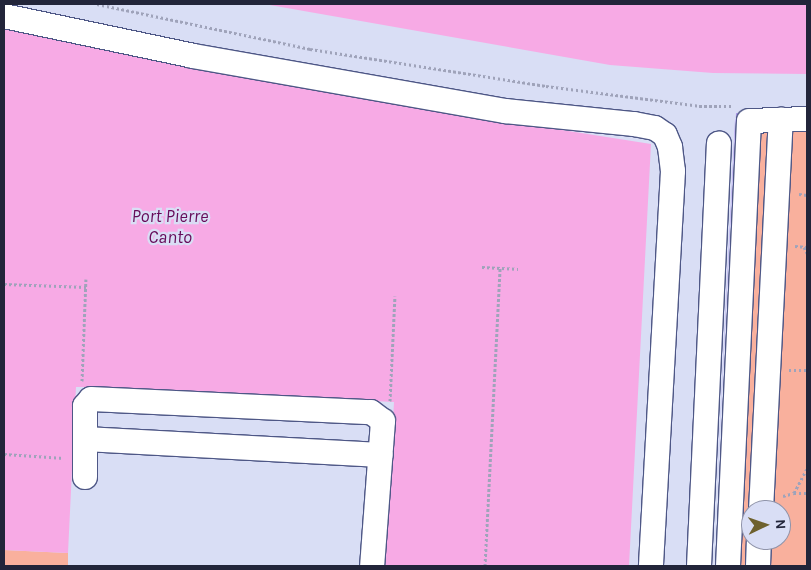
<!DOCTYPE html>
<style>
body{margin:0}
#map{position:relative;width:811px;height:570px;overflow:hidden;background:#d9def5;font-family:Karla,sans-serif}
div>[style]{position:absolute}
.green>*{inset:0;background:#f9b09d}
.water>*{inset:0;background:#f7aae5}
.building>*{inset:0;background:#b39ef0}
.path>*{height:3px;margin-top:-1.5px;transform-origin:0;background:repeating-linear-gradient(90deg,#9fa3ba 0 2.5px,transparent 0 5px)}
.roads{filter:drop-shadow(1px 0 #4e5786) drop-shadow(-1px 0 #4e5786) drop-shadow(0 1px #4e5786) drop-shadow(0 -1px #4e5786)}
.minor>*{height:24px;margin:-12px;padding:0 12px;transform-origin:12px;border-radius:12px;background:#fff}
span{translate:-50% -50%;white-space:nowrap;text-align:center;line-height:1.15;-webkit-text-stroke:4.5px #d9def5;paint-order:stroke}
.water-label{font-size:18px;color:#660b59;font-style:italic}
.frame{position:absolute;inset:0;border:5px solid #22253a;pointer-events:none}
.north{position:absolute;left:741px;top:500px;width:50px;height:50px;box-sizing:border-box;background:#d9def5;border:1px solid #9094aa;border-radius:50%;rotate:87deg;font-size:14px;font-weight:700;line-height:20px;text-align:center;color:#22253a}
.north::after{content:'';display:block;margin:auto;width:18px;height:22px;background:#6e612e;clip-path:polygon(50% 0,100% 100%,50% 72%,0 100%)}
</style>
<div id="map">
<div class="green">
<div style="clip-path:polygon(evenodd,807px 108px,807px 566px,736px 566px,760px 112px,807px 108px,751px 510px,781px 510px,781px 540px,751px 540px,751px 510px)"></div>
<div style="clip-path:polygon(4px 550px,68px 553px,68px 566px,4px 566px)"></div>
</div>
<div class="water">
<div style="clip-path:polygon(264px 4px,807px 4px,807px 74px,713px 73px,610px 65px)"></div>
<div style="clip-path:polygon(4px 27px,499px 120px,651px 144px,629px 566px,385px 566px,394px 402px,82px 387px,76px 387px,68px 553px,4px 550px)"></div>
</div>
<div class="building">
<div style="clip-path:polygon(736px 113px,738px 113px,735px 120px,716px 507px)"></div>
</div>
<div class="path">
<div style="left:97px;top:4px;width:218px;rotate:11.9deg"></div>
<div style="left:310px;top:49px;width:239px;rotate:8.9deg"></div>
<div style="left:546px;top:86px;width:154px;rotate:7.4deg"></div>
<div style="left:699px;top:106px;width:35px"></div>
<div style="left:799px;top:194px;width:8px;rotate:7deg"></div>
<div style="left:795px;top:246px;width:12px;rotate:5deg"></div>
<div style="left:804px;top:247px;width:7px;rotate:63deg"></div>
<div style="left:482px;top:267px;width:36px;rotate:3deg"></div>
<div style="left:4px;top:284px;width:82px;rotate:2.1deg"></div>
<div style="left:789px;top:370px;width:18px"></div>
<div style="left:82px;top:381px;width:102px;rotate:-87.8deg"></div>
<div style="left:390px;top:401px;width:105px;rotate:-87.3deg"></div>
<div style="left:4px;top:454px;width:60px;rotate:3.8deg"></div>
<div style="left:794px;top:493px;width:13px"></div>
<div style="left:783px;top:496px;width:11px;rotate:-15deg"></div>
<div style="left:794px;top:493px;width:27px;rotate:-62deg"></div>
<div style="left:485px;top:566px;width:298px;rotate:-87.1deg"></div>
</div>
<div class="roads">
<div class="minor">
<div style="left:4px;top:16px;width:193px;rotate:11.9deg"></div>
<div style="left:193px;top:56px;width:317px;rotate:10deg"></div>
<div style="left:505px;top:111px;width:130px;rotate:5.8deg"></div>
<div style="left:634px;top:124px;width:21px;rotate:11deg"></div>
<div style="left:655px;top:128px;width:12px;rotate:35deg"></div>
<div style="left:665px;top:135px;width:13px;rotate:67deg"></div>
<div style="left:670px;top:147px;width:24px;rotate:83deg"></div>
<div style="left:673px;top:171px;width:396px;rotate:93.2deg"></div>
<div style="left:85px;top:439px;width:33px;rotate:-90deg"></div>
<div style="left:85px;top:406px;width:9px;rotate:-49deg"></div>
<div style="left:91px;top:399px;width:280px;rotate:2.7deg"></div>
<div style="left:371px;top:412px;width:15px;rotate:37deg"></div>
<div style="left:383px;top:421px;width:145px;rotate:94.3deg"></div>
<div style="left:85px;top:477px;width:38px;rotate:-90deg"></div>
<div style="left:85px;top:439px;width:296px;rotate:3.1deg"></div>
<div style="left:761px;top:510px;width:391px;rotate:-87.1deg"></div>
<div style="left:699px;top:566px;width:423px;rotate:-87.3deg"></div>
<div style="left:728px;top:566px;width:445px;rotate:-87.3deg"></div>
<div style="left:749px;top:121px;width:58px;rotate:-2deg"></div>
<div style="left:758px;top:566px;width:26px;rotate:-88deg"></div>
</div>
</div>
<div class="water-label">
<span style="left:170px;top:227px">Port Pierre<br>Canto</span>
</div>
<div class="frame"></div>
<div class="north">N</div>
</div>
